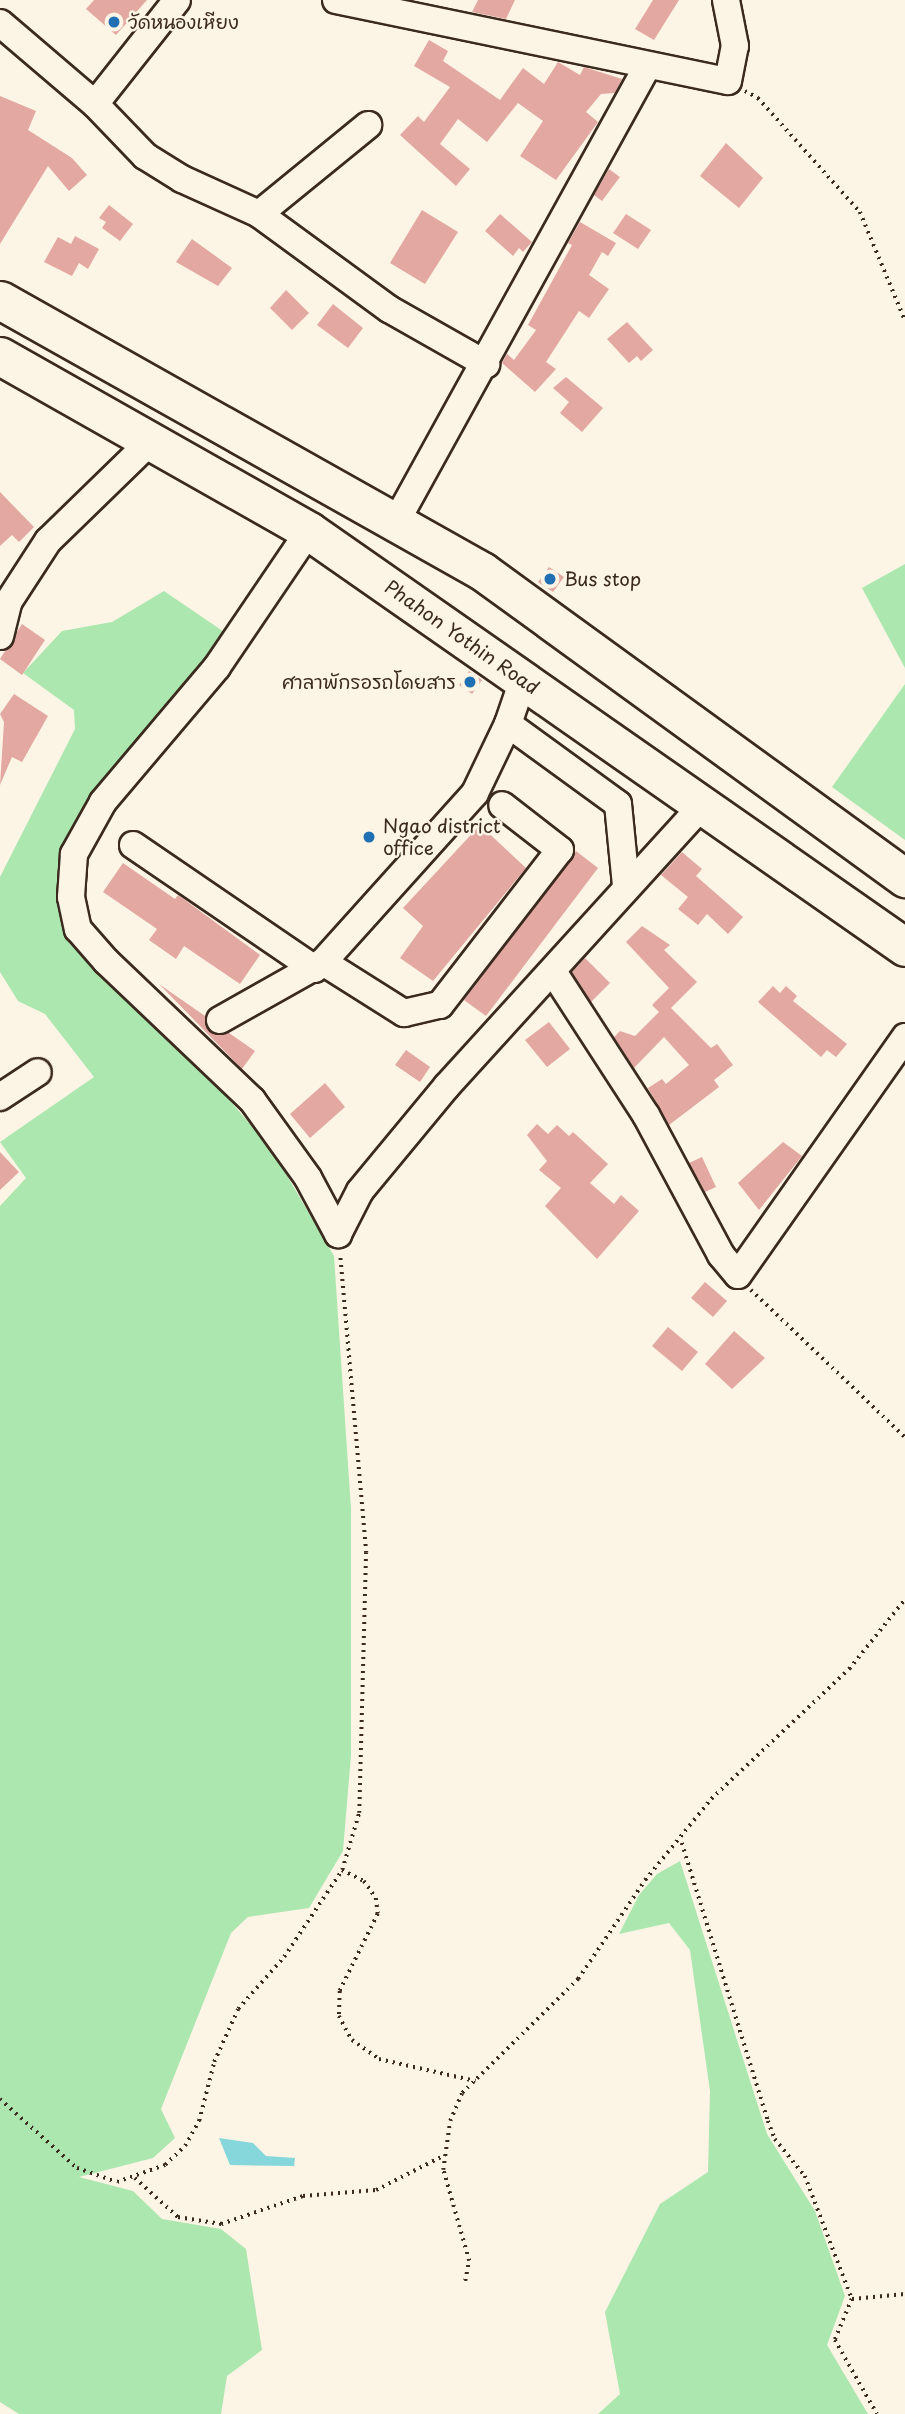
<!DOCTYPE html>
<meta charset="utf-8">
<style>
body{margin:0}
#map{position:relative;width:905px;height:2414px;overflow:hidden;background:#fcf5e5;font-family:"Playpen Sans","Playpen Sans Thai",sans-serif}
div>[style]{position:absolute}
.green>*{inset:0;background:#abe7ae}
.water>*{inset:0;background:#85d7dc}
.building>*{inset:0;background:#e2a8a1}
.path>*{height:3.5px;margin-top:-1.75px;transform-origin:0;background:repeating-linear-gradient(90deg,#3b2a1e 0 2px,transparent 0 7px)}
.roads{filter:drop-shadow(2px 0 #3b2a1e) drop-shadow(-2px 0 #3b2a1e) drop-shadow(0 2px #3b2a1e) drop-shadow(0 -2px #3b2a1e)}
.minor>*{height:26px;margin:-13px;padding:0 13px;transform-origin:13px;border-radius:13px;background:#fcf5e5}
.highway>*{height:37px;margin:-18.5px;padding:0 18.5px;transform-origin:18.5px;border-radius:18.5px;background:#fcf5e5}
.dots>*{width:19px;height:19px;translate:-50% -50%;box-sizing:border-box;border:4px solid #fcf5e5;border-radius:50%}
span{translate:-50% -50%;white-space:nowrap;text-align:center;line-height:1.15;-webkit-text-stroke:5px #fcf5e5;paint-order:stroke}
.poi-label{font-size:19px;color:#3b2a1e}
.left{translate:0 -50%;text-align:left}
.right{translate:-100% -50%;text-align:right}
.street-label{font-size:19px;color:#3b2a1e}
</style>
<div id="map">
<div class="green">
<div style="clip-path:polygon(905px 564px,905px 668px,862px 588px)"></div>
<div style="clip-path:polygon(164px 591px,230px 636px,96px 798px,69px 932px,104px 978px,186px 1049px,272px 1150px,334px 1256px,351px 1509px,351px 1755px,343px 1851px,309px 1908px,248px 1917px,231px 1933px,161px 2109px,175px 2138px,153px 2158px,79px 2177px,133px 2191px,162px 2219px,221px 2229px,246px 2249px,262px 2350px,227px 2376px,221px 2414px,19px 2414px,0 2402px,0 1206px,26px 1178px,0 1142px,94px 1077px,45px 1014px,18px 1001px,0 972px,0 877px,75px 729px,74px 710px,23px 673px,62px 631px,112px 622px)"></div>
<div style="clip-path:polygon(905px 684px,905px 840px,832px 787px)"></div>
<div style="clip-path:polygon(680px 1861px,767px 2134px,815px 2211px,845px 2296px,827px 2345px,868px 2414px,598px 2414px,620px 2394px,605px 2312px,660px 2204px,708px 2172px,710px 2091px,690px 1950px,669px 1923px,619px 1934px,639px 1895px,657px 1874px)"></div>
</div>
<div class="water">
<div style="clip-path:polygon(219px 2138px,253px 2143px,266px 2156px,295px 2158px,294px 2166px,230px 2165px)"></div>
</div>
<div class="building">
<div style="clip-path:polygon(94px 0,147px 0,116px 35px,86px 9px)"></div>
<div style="clip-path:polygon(478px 0,515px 0,506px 19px,472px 12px)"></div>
<div style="clip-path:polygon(653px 0,679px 0,654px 40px,635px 29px)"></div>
<div style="clip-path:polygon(429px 40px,448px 51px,443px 61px,500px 100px,523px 68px,544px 84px,558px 62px,580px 75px,584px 67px,622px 79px,615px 93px,601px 94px,586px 112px,598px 122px,556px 180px,520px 156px,543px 121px,518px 103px,487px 142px,458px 119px,440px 144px,470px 169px,456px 186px,400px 135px,418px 116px,424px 122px,450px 87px,414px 66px)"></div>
<div style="clip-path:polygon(0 96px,36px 111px,28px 130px,72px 158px,87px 175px,69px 191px,48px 166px,0 244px)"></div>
<div style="clip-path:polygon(726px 143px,763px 178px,739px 208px,700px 176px)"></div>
<div style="clip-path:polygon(609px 169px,620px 177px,602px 201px,594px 195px)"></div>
<div style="clip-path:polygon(109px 205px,133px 224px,120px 241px,102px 228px,106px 222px,99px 218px)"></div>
<div style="clip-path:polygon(422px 210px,458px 232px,425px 284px,390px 263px)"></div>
<div style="clip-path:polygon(500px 214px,532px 242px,523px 252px,519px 248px,513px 256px,485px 231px)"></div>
<div style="clip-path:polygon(626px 214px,651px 230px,638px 249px,613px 233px)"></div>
<div style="clip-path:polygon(580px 222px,616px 243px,608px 256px,602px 252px,589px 275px,609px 289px,589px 318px,579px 311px,546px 362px,556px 369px,535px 392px,502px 363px,507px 354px,514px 360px,536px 330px,528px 325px,572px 245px,568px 243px)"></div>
<div style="clip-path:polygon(75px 236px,99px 249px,88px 269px,79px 263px,72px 276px,44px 262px,58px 237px,71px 244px)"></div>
<div style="clip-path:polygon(192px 239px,232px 268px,218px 286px,176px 262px)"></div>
<div style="clip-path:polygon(286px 290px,309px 313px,292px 330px,270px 308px)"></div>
<div style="clip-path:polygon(333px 304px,363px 328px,348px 348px,317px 325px)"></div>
<div style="clip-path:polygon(627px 322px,653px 350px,641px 361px,637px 356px,629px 363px,607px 339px)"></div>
<div style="clip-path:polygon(566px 377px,603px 408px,582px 432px,560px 413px,569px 402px,553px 388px)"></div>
<div style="clip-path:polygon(0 492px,34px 527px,19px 542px,12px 535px,0 546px)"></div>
<div style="clip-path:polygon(549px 567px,564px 577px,553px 592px,538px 582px)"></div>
<div style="clip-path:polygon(22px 624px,45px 640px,22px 675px,0 659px)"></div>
<div style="clip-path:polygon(469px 671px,482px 680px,472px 694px,459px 685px)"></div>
<div style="clip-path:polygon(14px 694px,48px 716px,22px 762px,12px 757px,0 785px,4px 722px,0 714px)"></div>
<div style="clip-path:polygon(480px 825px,526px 868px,433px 981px,400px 958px,423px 926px,403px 908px)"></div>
<div style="clip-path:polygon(576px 851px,598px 868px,486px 1016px,464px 1000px)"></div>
<div style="clip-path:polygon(682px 852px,702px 869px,696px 876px,743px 917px,728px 934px,707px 914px,698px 925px,678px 909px,688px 897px,661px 875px)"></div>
<div style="clip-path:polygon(123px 863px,175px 899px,178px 895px,260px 955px,240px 984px,184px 946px,176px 959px,149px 940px,157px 929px,103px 892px)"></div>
<div style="clip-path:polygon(642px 926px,670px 945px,664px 950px,697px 982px,671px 1008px,711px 1048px,717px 1044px,733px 1065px,714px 1080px,719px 1087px,669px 1125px,648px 1088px,662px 1079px,666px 1084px,689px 1065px,664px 1037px,634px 1068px,614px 1037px,620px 1031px,635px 1036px,659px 1012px,652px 1005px,669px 988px,626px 942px)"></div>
<div style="clip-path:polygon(585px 958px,610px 983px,591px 1002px,572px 972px)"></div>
<div style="clip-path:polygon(159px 984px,205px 1016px,211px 1033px,229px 1033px,255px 1051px,242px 1069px)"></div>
<div style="clip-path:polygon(773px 986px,780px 993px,786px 986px,797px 996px,793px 1001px,847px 1044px,836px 1057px,827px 1050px,821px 1057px,758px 1002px)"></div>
<div style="clip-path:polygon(549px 1022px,570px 1049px,547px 1067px,525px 1040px)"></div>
<div style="clip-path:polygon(406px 1050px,430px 1067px,420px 1082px,395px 1065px)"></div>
<div style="clip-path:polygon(325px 1083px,345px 1107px,310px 1138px,290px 1114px)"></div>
<div style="clip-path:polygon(537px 1124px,548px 1134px,557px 1125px,569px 1136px,573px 1132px,608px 1164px,590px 1183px,614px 1204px,621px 1195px,639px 1211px,597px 1259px,545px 1206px,561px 1188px,539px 1170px,547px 1161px,527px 1135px)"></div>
<div style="clip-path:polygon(783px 1142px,802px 1156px,759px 1210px,738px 1183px)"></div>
<div style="clip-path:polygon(0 1152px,19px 1172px,0 1190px)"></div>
<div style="clip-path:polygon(702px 1157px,716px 1187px,705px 1192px,689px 1163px)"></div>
<div style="clip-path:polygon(705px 1282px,727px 1301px,713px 1317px,691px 1298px)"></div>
<div style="clip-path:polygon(668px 1327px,698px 1352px,682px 1371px,652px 1346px)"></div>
<div style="clip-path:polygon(734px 1331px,765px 1358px,732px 1389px,705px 1364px)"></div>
</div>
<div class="path">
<div style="left:745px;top:91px;width:15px;rotate:28deg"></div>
<div style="left:758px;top:98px;width:153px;rotate:48.2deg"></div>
<div style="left:860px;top:212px;width:117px;rotate:67.4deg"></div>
<div style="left:751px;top:1290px;width:213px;rotate:43.7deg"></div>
<div style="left:682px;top:1843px;width:291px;rotate:72.8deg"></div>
<div style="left:768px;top:2121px;width:19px;rotate:69deg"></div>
<div style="left:775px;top:2139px;width:48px;rotate:51deg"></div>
<div style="left:805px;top:2176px;width:132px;rotate:69.1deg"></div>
<div style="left:852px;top:2299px;width:44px;rotate:112.5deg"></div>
<div style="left:835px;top:2340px;width:85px;rotate:60.4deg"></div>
<div style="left:342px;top:1870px;width:25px;rotate:27deg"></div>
<div style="left:364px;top:1881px;width:21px;rotate:55deg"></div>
<div style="left:376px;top:1898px;width:16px;rotate:83deg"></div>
<div style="left:378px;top:1914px;width:86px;rotate:116.3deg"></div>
<div style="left:340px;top:1991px;width:25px;rotate:92deg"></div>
<div style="left:339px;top:2016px;width:27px;rotate:62deg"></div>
<div style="left:352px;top:2040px;width:33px;rotate:35deg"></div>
<div style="left:379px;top:2059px;width:99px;rotate:12.8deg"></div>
<div style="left:0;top:2099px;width:103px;rotate:41.9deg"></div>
<div style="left:77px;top:2168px;width:42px;rotate:19.3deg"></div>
<div style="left:117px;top:2182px;width:51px;rotate:-19.5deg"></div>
<div style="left:165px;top:2165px;width:28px;rotate:-44deg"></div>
<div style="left:185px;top:2146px;width:29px;rotate:-61deg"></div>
<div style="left:199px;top:2121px;width:61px;rotate:-75.7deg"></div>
<div style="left:214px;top:2062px;width:58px;rotate:-65.6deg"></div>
<div style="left:238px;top:2009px;width:69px;rotate:-48.5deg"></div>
<div style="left:284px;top:1957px;width:105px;rotate:-56.3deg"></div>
<div style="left:342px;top:1870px;width:59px;rotate:-73.4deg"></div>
<div style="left:359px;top:1813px;width:260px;rotate:-88.5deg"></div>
<div style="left:366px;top:1553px;width:300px;rotate:-95deg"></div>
<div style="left:135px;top:2178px;width:58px;rotate:42.2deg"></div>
<div style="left:178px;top:2217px;width:44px;rotate:9.2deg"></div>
<div style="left:221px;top:2224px;width:87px;rotate:-18.9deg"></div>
<div style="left:303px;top:2196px;width:73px;rotate:-4.7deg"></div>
<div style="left:376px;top:2190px;width:77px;rotate:-26.9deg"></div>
<div style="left:465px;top:2281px;width:20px;rotate:-79deg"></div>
<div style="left:469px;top:2261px;width:95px;rotate:-105.9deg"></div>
<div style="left:443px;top:2170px;width:49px;rotate:-81.9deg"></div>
<div style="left:450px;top:2121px;width:30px;rotate:-67deg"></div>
<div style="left:462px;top:2093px;width:163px;rotate:-44.5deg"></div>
<div style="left:578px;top:1979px;width:120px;rotate:-55.9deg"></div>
<div style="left:645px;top:1880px;width:104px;rotate:-50.8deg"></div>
<div style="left:711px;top:1799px;width:190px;rotate:-43.3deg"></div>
<div style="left:849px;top:1669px;width:90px;rotate:-51.3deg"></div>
<div style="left:852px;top:2299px;width:53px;rotate:-5.4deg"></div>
</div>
<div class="roads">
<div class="minor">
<div style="left:336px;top:0;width:400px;rotate:11.7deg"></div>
<div style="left:728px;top:81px;width:36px;rotate:-79deg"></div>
<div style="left:735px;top:46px;width:47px;rotate:-101.1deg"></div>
<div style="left:0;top:23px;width:125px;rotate:40.5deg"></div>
<div style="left:95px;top:104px;width:72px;rotate:46.1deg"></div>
<div style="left:145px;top:156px;width:44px;rotate:31.9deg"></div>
<div style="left:182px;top:179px;width:85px;rotate:24.4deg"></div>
<div style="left:259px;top:214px;width:161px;rotate:36.2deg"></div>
<div style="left:389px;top:309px;width:112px;rotate:29.6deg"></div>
<div style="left:95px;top:104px;width:132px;rotate:-51.7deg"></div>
<div style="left:259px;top:214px;width:141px;rotate:-39.2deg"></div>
<div style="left:397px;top:520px;width:517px;rotate:-61.11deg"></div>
<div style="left:309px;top:531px;width:164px;rotate:124.1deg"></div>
<div style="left:217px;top:667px;width:177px;rotate:130.2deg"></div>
<div style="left:103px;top:802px;width:60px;rotate:119.1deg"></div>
<div style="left:74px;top:854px;width:43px;rotate:94deg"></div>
<div style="left:71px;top:897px;width:33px;rotate:78deg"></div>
<div style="left:78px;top:929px;width:43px;rotate:48.8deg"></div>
<div style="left:106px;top:961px;width:202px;rotate:43.6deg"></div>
<div style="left:252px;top:1100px;width:96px;rotate:54.3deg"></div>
<div style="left:308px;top:1178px;width:64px;rotate:61.8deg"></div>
<div style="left:0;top:636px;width:36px;rotate:-76deg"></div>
<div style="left:9px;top:601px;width:72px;rotate:-57deg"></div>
<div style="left:48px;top:541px;width:145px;rotate:-44.2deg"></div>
<div style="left:523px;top:680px;width:46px;rotate:108.8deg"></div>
<div style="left:508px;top:724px;width:136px;rotate:36deg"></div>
<div style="left:618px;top:804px;width:82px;rotate:84.4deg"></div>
<div style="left:133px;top:845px;width:220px;rotate:34.3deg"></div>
<div style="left:323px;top:962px;width:96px;rotate:32.2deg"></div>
<div style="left:404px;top:1013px;width:37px;rotate:-13deg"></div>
<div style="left:440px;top:1005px;width:196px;rotate:-52.3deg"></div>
<div style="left:560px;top:850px;width:73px;rotate:-142.2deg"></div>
<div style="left:554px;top:973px;width:169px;rotate:57.1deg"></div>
<div style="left:646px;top:1115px;width:159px;rotate:61.8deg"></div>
<div style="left:721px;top:1255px;width:26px;rotate:50deg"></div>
<div style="left:738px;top:1275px;width:291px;rotate:-54.9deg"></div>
<div style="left:220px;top:1020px;width:118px;rotate:-29.4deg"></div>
<div style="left:323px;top:962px;width:227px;rotate:-48deg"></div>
<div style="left:475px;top:793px;width:76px;rotate:-64.4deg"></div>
<div style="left:0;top:1097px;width:45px;rotate:-33.3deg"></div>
<div style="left:338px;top:1234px;width:48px;rotate:-62.9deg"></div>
<div style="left:360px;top:1191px;width:136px;rotate:-50.4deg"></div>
<div style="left:447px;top:1086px;width:380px;rotate:-47.7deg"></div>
</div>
<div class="highway">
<div style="left:0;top:300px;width:553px;rotate:29.35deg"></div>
<div style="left:482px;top:571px;width:523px;rotate:35.97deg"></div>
<div style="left:0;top:356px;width:355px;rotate:29.5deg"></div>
<div style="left:309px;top:531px;width:727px;rotate:34.91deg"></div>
</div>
</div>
<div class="dots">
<div style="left:114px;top:22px;background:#1f6fb2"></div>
<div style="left:550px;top:579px;background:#1f6fb2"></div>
<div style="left:470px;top:682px;background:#1f6fb2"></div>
<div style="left:369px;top:837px;background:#1f6fb2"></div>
</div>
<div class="poi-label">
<span class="left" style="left:128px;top:22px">วัดหนองเหียง</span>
<span class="left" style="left:564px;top:579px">Bus stop</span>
<span class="right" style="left:456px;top:682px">ศาลาพักรอรถโดยสาร</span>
<span class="left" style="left:383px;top:837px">Ngao district<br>office</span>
</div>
<div class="street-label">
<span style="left:462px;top:637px;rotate:35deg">Phahon Yothin Road</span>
</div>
</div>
